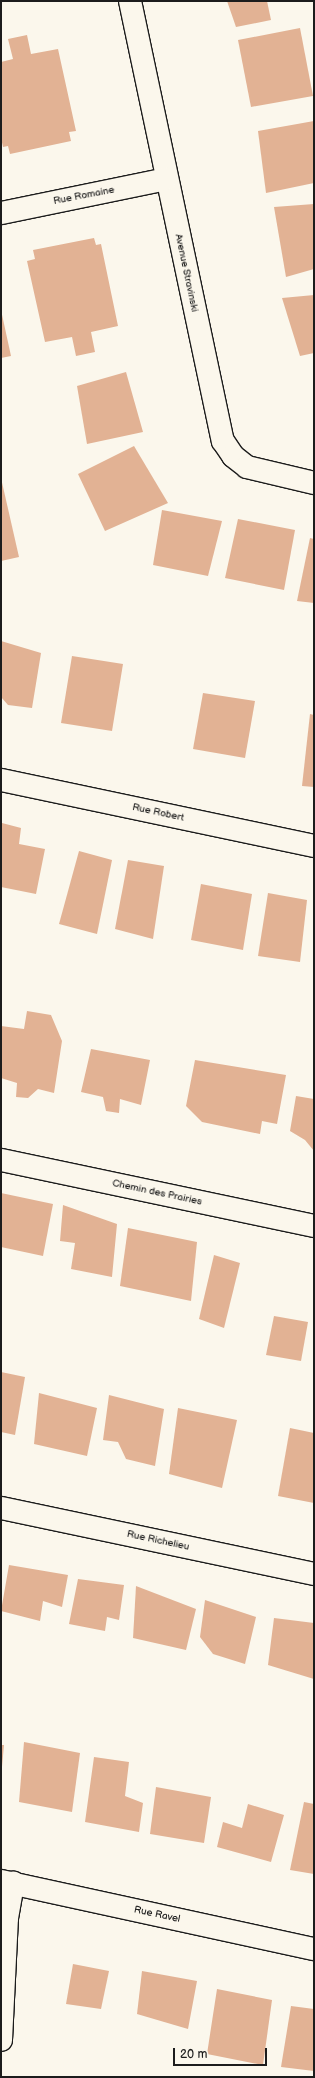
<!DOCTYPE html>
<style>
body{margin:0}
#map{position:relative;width:315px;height:2078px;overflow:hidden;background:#fbf7ec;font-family:"Balsamiq Sans",sans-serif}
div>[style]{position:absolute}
.building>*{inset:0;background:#e2b294}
.roads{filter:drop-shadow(1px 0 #1c1c1c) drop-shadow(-1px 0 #1c1c1c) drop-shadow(0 1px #1c1c1c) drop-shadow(0 -1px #1c1c1c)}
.minor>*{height:22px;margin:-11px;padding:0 11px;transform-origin:11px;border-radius:11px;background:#fbf7ec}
span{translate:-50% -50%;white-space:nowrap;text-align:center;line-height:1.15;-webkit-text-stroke:4px #fbf7ec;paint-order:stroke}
.street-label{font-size:10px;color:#1c1c1c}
.frame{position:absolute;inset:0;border:2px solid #1c1c1c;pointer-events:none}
.scale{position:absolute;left:173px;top:2048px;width:94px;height:18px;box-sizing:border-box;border:2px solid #1c1c1c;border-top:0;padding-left:5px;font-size:12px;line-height:14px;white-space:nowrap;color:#1c1c1c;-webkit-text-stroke:3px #fbf7ec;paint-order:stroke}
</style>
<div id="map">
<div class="building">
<div style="clip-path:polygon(227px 1px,267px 1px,271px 20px,236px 27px)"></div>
<div style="clip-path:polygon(300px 28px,313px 96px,251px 107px,238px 40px)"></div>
<div style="clip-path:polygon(27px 35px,31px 54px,58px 49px,76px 131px,69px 132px,71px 141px,10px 154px,8px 146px,3px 147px,1px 138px,1px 62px,13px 59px,8px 39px)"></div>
<div style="clip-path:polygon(314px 121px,314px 183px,266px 193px,258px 131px)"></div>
<div style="clip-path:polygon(314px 204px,314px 269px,286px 277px,274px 207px)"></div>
<div style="clip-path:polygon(94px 238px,96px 245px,101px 244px,118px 326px,91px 332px,95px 352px,76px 356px,72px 337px,45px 342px,27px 261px,35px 259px,33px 250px)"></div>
<div style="clip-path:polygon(314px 295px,314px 353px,300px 356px,282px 298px)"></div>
<div style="clip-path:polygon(1px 310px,11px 356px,1px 358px)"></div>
<div style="clip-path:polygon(126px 372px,143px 432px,87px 444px,77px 386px)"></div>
<div style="clip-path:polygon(134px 446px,168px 503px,105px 531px,78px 474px)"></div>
<div style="clip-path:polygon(1px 478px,19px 557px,1px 561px)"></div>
<div style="clip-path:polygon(162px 510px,222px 521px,208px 576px,153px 565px)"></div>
<div style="clip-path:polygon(238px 519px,295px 530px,284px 590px,225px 578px)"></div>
<div style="clip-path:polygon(310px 538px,314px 539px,314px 603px,297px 601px)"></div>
<div style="clip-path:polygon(1px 641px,41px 653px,32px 708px,8px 705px,1px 697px)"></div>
<div style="clip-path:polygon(72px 656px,123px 664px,112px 731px,61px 723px)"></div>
<div style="clip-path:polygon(203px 693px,255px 701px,245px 758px,193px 749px)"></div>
<div style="clip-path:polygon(310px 714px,314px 715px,314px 787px,302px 786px)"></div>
<div style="clip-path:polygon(2px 823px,21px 828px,19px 844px,45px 849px,36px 894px,1px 887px)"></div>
<div style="clip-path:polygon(79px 851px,112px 860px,97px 934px,59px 924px)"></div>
<div style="clip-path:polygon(128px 860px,164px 866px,153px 939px,115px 929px)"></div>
<div style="clip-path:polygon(201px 884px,252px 894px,243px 950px,191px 940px)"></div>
<div style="clip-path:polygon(268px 893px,307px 900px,300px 962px,258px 956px)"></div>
<div style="clip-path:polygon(27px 1011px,51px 1015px,62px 1041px,54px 1093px,38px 1089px,28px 1098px,16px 1097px,17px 1083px,1px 1078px,1px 1026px,24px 1029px)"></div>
<div style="clip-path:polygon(91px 1049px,150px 1060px,141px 1105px,120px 1099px,119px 1113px,106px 1111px,103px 1097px,81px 1092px)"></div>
<div style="clip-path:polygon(195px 1060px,286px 1075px,277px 1124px,262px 1121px,260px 1134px,202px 1122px,186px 1106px)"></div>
<div style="clip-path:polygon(296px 1096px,314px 1099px,314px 1151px,305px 1140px,290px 1131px)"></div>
<div style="clip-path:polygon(1px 1193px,53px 1204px,43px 1256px,1px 1247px)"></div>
<div style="clip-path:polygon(63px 1205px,117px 1224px,112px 1277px,71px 1269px,75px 1243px,60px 1241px)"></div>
<div style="clip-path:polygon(128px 1228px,197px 1242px,191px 1301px,120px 1286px)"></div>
<div style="clip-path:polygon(214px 1255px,240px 1263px,224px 1328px,199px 1319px)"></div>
<div style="clip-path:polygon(274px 1316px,308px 1322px,301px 1361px,266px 1355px)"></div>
<div style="clip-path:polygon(1px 1372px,25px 1377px,15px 1435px,1px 1432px)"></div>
<div style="clip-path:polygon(39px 1393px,97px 1408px,87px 1456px,34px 1444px)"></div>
<div style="clip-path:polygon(109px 1395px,164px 1409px,155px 1466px,126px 1459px,118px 1442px,103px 1440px)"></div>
<div style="clip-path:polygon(178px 1408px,237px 1420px,222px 1488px,169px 1474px)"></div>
<div style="clip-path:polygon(290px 1428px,314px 1433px,314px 1503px,278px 1496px)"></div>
<div style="clip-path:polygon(9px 1565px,68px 1575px,62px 1607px,43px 1601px,40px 1621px,1px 1611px)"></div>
<div style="clip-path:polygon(78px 1579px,124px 1585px,119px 1620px,107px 1617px,105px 1631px,69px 1624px)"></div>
<div style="clip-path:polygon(136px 1586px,196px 1609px,186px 1650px,133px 1638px)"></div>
<div style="clip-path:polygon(205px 1600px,256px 1617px,245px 1664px,213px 1654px,200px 1637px)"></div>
<div style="clip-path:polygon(274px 1618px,314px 1623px,314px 1679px,268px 1665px)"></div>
<div style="clip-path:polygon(24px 1742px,80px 1753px,72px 1812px,19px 1802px)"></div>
<div style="clip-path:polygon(1px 1745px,4px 1745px,2px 1767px,1px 1767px)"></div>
<div style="clip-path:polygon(94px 1757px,129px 1762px,125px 1796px,143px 1803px,139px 1832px,85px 1822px)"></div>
<div style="clip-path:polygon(156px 1787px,211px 1797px,204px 1843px,150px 1834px)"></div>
<div style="clip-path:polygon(304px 1802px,314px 1804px,314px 1874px,290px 1870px)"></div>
<div style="clip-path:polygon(248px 1804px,284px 1815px,271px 1862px,217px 1847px,223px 1822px,242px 1828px)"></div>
<div style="clip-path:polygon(73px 1964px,109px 1971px,101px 2009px,66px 2004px)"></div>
<div style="clip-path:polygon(142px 1971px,197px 1981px,188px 2029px,137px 2014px)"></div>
<div style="clip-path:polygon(217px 1989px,272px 2000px,263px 2065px,207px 2054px)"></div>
<div style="clip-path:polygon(291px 2006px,314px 2009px,314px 2071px,281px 2067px)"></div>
</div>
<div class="roads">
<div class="minor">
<div style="left:130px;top:1px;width:450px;rotate:78.1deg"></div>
<div style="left:223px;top:441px;width:18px;rotate:56deg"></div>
<div style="left:233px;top:456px;width:18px;rotate:38deg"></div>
<div style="left:247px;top:467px;width:69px;rotate:13.4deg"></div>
<div style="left:1px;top:213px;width:168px;rotate:-11.6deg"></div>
<div style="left:1px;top:780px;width:320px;rotate:11.9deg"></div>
<div style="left:1px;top:1160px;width:320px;rotate:11.9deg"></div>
<div style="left:1px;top:1508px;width:320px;rotate:11.9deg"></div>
<div style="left:1px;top:1881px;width:320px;rotate:12.3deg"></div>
<div style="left:1px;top:2040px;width:122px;rotate:-87.2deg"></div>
<div style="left:7px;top:1918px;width:36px;rotate:-80deg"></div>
</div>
</div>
<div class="street-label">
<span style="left:84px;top:196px;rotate:-11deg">Rue Romaine</span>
<span style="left:186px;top:273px;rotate:78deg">Avenue Stravinski</span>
<span style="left:158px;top:813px;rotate:12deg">Rue Robert</span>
<span style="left:157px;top:1193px;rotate:12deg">Chemin des Prairies</span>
<span style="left:158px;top:1541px;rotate:12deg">Rue Richelieu</span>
<span style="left:157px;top:1915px;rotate:12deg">Rue Ravel</span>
</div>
<div class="frame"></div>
<div class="scale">20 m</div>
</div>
